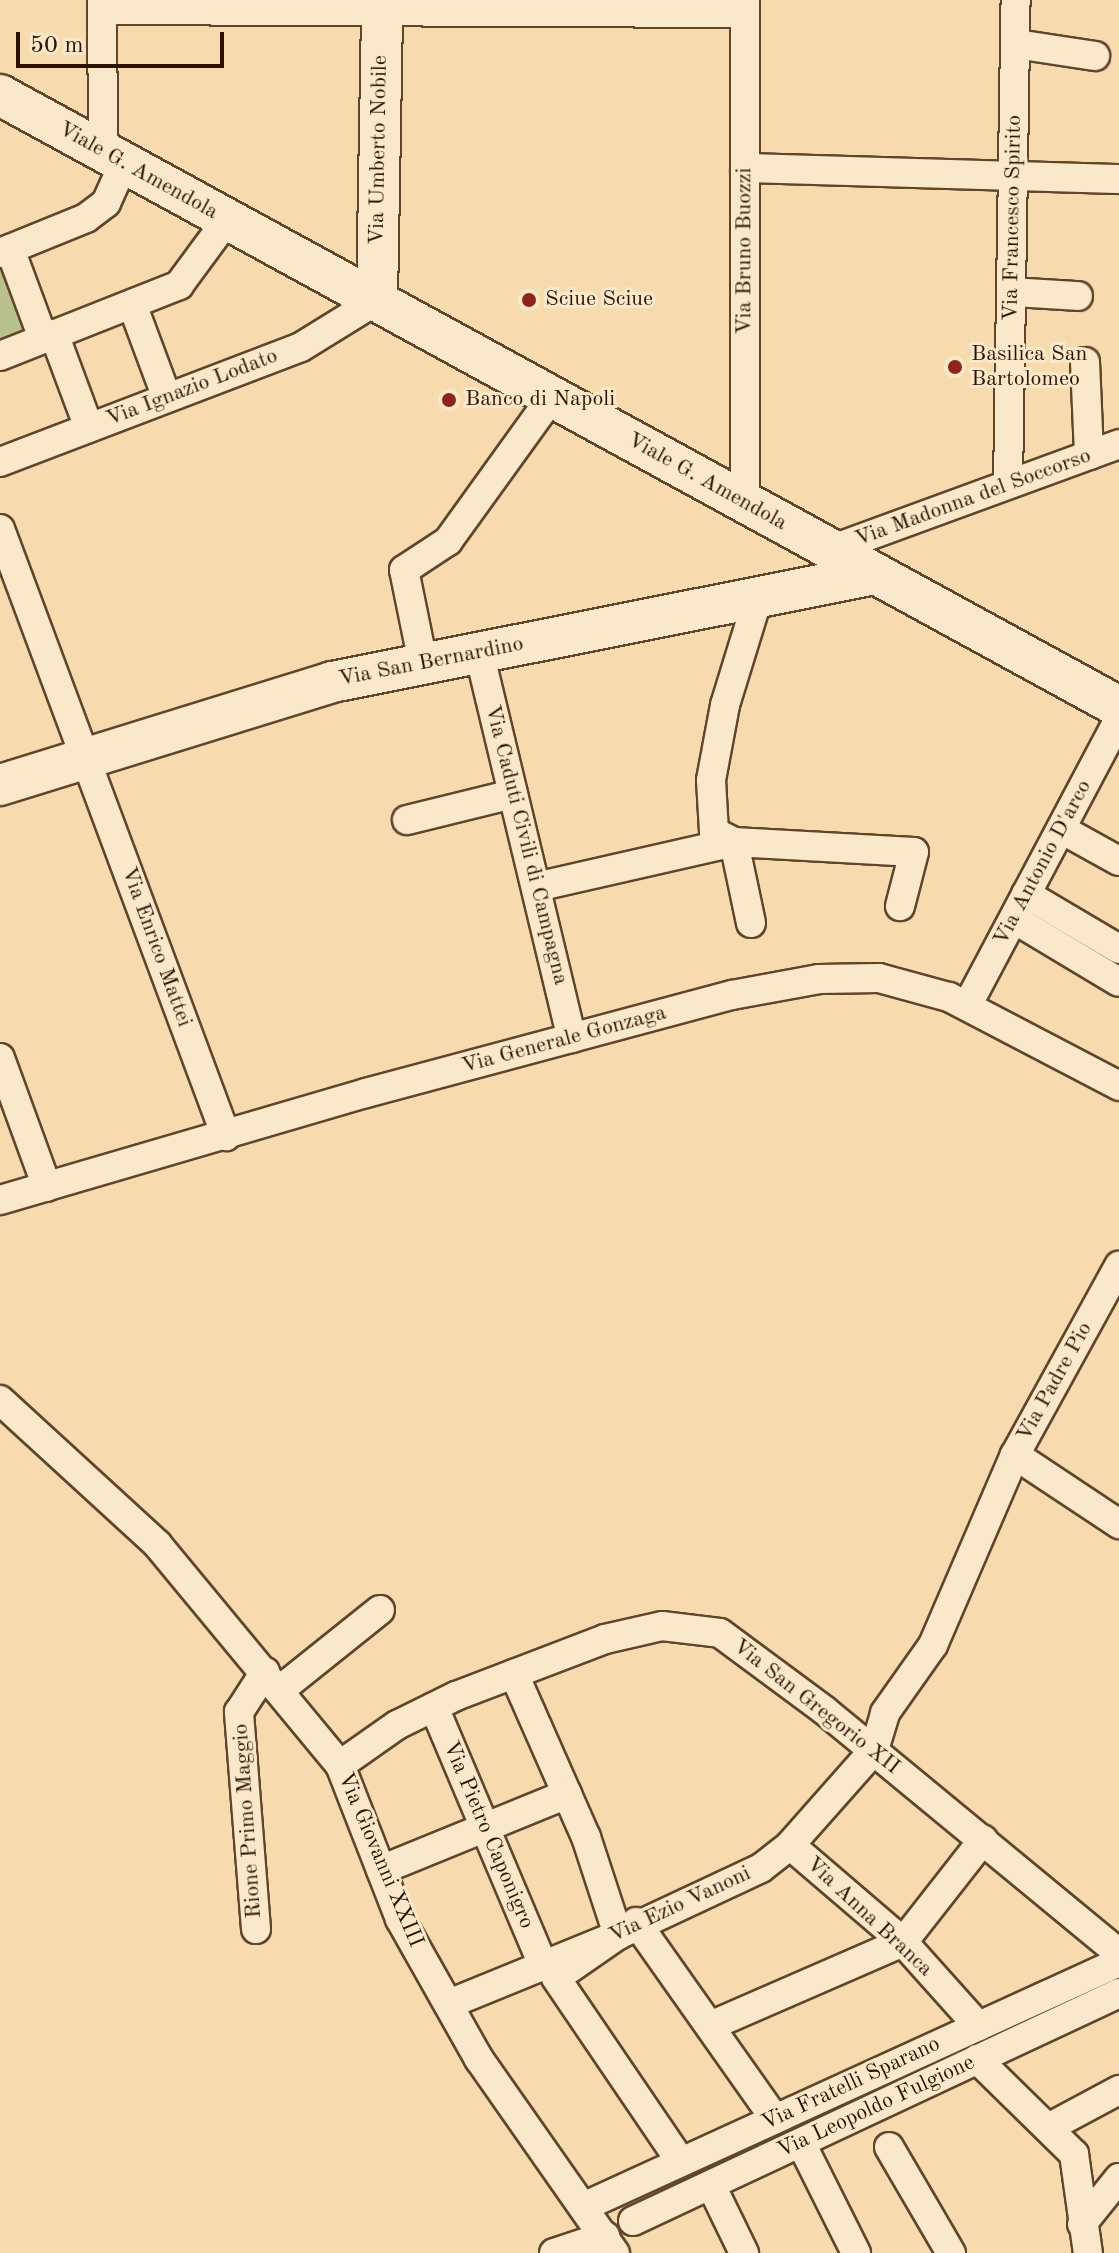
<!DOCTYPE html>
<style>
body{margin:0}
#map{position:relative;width:1119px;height:2253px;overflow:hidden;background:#f7dbae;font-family:"Old Standard TT",serif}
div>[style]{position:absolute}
.green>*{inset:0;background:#b9c18c}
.roads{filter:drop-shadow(2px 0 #60442c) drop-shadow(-2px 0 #60442c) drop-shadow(0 2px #60442c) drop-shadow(0 -2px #60442c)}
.street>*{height:28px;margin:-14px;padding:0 14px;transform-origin:14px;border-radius:14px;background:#fae8ca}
.secondary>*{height:40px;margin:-20px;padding:0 20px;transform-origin:20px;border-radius:20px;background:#fae8ca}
.dots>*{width:22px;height:22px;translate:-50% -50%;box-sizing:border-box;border:4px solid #fae8ca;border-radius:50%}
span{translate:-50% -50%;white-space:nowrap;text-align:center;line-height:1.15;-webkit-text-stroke:6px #fae8ca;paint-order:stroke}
.street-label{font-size:22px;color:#2d1100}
.poi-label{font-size:22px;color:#2d1100}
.left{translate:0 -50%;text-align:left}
.scale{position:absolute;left:16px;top:32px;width:208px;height:36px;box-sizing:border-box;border:4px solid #2d1100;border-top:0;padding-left:10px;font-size:24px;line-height:28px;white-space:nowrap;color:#2d1100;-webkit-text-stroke:6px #fae8ca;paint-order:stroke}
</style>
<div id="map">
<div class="green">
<div style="clip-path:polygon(5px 263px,31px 330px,0 342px,0 265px)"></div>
</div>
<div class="roads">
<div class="street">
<div style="left:102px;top:0;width:153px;rotate:89.6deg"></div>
<div style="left:102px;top:10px;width:643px;rotate:0.27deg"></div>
<div style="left:1016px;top:44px;width:80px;rotate:8.6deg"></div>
<div style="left:745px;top:168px;width:374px;rotate:1.7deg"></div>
<div style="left:10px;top:249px;width:95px;rotate:69.7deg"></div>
<div style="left:0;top:253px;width:93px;rotate:-22.1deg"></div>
<div style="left:86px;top:218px;width:25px;rotate:-37deg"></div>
<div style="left:106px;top:203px;width:44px;rotate:-65.8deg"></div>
<div style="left:1012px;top:292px;width:66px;rotate:3.5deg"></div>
<div style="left:132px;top:304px;width:100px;rotate:69.6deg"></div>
<div style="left:54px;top:334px;width:100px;rotate:69.6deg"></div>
<div style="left:0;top:356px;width:193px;rotate:-21.6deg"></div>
<div style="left:179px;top:285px;width:81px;rotate:-53.6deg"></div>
<div style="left:1085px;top:362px;width:93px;rotate:87.5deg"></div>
<div style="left:0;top:462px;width:322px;rotate:-20.9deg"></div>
<div style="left:301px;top:347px;width:89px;rotate:-31.7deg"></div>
<div style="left:1008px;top:484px;width:484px;rotate:-89.1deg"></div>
<div style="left:745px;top:502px;width:502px;rotate:-90deg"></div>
<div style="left:0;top:529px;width:648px;rotate:69.58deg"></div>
<div style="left:827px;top:551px;width:311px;rotate:-20.1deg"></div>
<div style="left:479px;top:652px;width:397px;rotate:76.5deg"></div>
<div style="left:423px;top:663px;width:95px;rotate:-101.5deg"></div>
<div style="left:404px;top:570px;width:53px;rotate:-33.4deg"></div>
<div style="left:448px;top:541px;width:178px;rotate:-54.2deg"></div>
<div style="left:407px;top:820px;width:109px;rotate:-13.8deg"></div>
<div style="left:1061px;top:829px;width:66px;rotate:28.9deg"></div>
<div style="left:536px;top:887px;width:203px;rotate:-12.8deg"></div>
<div style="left:734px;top:842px;width:180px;rotate:3.2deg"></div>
<div style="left:914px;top:852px;width:56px;rotate:104.5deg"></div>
<div style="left:1026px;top:894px;width:108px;rotate:30.6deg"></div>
<div style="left:1014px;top:919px;width:122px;rotate:31deg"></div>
<div style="left:751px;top:923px;width:83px;rotate:-101.9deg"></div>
<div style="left:734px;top:842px;width:22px;rotate:-153deg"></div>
<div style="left:714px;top:832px;width:52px;rotate:-93.3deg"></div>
<div style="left:711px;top:780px;width:76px;rotate:-79.4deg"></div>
<div style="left:725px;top:705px;width:112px;rotate:-72.9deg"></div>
<div style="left:967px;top:1006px;width:325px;rotate:-62.1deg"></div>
<div style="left:0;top:1058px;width:137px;rotate:70deg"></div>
<div style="left:0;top:1200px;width:381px;rotate:-16.3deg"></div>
<div style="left:366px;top:1093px;width:379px;rotate:-15deg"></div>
<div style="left:732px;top:995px;width:88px;rotate:-10.4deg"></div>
<div style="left:819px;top:979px;width:60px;rotate:-1deg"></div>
<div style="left:879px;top:978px;width:73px;rotate:15.2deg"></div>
<div style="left:949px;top:997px;width:192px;rotate:27.6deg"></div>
<div style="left:0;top:1400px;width:213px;rotate:42.5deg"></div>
<div style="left:157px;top:1544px;width:287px;rotate:50.4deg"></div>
<div style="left:340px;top:1765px;width:165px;rotate:68.7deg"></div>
<div style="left:400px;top:1919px;width:161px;rotate:60.6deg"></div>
<div style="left:479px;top:2059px;width:237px;rotate:55deg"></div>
<div style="left:1015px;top:1455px;width:125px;rotate:33.6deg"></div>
<div style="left:514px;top:1674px;width:178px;rotate:66.2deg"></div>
<div style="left:586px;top:1837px;width:103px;rotate:71.9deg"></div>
<div style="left:618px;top:1935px;width:75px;rotate:145.3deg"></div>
<div style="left:556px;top:1978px;width:222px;rotate:55.8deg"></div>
<div style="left:280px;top:1690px;width:128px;rotate:-38.7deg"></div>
<div style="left:434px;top:1707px;width:278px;rotate:67.1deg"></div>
<div style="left:340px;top:1765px;width:70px;rotate:-35.1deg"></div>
<div style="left:397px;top:1725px;width:66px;rotate:-26.2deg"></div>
<div style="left:456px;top:1696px;width:160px;rotate:-20.9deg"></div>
<div style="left:605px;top:1639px;width:58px;rotate:-12.8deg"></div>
<div style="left:662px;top:1626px;width:58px;rotate:6.9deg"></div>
<div style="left:720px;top:1633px;width:129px;rotate:36.5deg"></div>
<div style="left:824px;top:1710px;width:382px;rotate:39.5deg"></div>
<div style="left:790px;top:1845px;width:149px;rotate:40.6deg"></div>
<div style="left:903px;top:1942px;width:113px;rotate:48.2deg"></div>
<div style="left:381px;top:1870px;width:201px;rotate:-22.2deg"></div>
<div style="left:636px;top:1922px;width:241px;rotate:54.8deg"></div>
<div style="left:256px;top:1929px;width:218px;rotate:-94.5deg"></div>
<div style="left:239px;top:1712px;width:48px;rotate:-57deg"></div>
<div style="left:449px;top:2004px;width:183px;rotate:-22.2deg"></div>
<div style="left:618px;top:1935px;width:158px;rotate:-25.1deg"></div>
<div style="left:761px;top:1868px;width:37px;rotate:-38deg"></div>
<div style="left:790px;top:1845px;width:127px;rotate:-48.5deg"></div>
<div style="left:874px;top:1750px;width:39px;rotate:-73deg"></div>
<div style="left:885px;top:1713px;width:83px;rotate:-54.8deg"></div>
<div style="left:933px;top:1645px;width:207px;rotate:-66.7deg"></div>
<div style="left:1015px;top:1455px;width:216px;rotate:-61.2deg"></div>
<div style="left:710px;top:2026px;width:210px;rotate:-23.5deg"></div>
<div style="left:903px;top:1942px;width:130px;rotate:-51.9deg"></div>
<div style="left:977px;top:2059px;width:136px;rotate:44.4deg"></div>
<div style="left:1074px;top:2154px;width:100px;rotate:82deg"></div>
<div style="left:1048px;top:2128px;width:81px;rotate:-28.2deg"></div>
<div style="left:801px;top:2143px;width:123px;rotate:63.4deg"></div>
<div style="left:889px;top:2147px;width:123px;rotate:59.7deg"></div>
<div style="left:711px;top:2185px;width:76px;rotate:64.1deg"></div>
<div style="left:583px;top:2207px;width:589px;rotate:-24.56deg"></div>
<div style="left:633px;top:2221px;width:537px;rotate:-25.13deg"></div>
<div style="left:1082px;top:2224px;width:59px;rotate:-51.2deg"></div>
<div style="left:554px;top:2253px;width:54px;rotate:-18.4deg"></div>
</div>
<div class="secondary">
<div style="left:0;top:95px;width:1275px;rotate:28.67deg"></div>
<div style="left:377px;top:300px;width:300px;rotate:-89deg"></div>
<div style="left:0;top:785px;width:348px;rotate:-17.2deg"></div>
<div style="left:332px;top:682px;width:549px;rotate:-11.25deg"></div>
</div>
</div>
<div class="dots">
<div style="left:529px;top:300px;background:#8f2418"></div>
<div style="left:955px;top:367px;background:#8f2418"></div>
<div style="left:449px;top:400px;background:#8f2418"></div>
</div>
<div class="street-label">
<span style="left:379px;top:150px;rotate:-89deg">Via Umberto Nobile</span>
<span style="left:138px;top:171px;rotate:29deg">Viale G. Amendola</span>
<span style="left:1013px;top:218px;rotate:-89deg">Via Francesco Spirito</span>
<span style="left:745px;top:251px;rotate:-90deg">Via Bruno Buozzi</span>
<span style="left:192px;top:388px;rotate:-21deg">Via Ignazio Lodato</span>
<span style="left:707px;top:482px;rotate:29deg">Viale G. Amendola</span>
<span style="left:973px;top:498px;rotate:-20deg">Via Madonna del Soccorso</span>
<span style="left:431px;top:662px;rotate:-11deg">Via San Bernardino</span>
<span style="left:526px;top:845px;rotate:76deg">Via Caduti Civili di Campagna</span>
<span style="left:1043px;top:863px;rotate:-62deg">Via Antonio D'arco</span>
<span style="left:156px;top:947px;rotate:70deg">Via Enrico Mattei</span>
<span style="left:564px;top:1040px;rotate:-15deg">Via Generale Gonzaga</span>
<span style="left:1055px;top:1382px;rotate:-61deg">Via Padre Pio</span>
<span style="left:816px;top:1707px;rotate:38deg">Via San Gregorio XII</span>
<span style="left:248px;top:1821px;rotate:-94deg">Rione Primo Maggio</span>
<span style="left:488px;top:1835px;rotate:67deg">Via Pietro Caponigro</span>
<span style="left:380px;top:1860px;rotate:67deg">Via Giovanni XXIII</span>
<span style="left:680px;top:1905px;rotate:-25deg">Via Ezio Vanoni</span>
<span style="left:869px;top:1917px;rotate:43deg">Via Anna Branca</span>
<span style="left:851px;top:2084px;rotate:-25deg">Via Fratelli Sparano</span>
<span style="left:876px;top:2107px;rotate:-25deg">Via Leopoldo Fulgione</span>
</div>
<div class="poi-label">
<span class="left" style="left:545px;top:300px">Sciue Sciue</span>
<span class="left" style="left:971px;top:367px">Basilica San<br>Bartolomeo</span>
<span class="left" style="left:465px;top:400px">Banco di Napoli</span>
</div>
<div class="scale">50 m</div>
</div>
